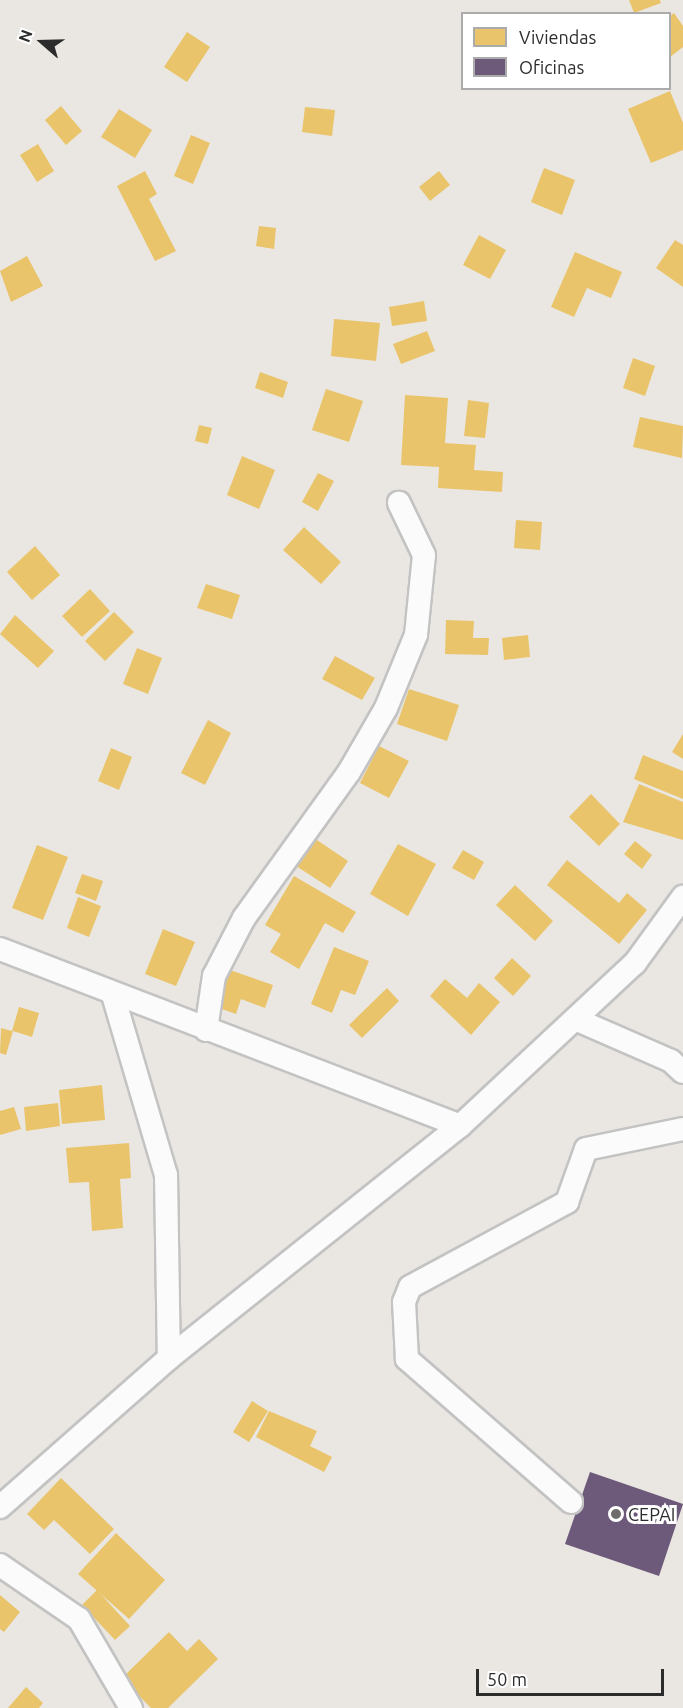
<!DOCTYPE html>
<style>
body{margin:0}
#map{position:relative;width:683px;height:1708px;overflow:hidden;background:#eae7e2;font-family:Ubuntu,sans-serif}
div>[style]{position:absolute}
.homes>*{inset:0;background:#e9c46a}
.offices>*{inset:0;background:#6d597a}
.roads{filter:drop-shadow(2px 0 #c3c3c3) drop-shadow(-2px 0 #c3c3c3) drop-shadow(0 2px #c3c3c3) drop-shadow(0 -2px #c3c3c3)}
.street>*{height:22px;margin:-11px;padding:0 11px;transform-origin:11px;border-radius:11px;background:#fcfbfb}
.dots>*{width:16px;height:16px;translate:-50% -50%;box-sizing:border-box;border:3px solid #fff;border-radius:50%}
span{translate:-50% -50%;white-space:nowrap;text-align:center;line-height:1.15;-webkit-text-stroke:6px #fff;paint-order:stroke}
.poi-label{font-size:18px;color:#2c2c2c}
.left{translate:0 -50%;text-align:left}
.legend{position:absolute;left:461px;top:12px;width:210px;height:78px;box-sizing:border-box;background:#fff;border:2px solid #ababab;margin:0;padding:8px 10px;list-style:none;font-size:18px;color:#2c2c2c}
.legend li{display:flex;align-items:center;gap:12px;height:30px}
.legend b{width:30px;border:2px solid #ababab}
.north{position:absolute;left:12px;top:12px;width:60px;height:60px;-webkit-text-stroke:4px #fff;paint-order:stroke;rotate:290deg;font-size:16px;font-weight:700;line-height:24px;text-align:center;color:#2c2c2c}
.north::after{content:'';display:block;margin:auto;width:21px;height:27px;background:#2c2c2c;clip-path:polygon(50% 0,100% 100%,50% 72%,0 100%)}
.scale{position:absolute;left:476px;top:1669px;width:188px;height:27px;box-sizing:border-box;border:3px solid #2c2c2c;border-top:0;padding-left:8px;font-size:18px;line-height:21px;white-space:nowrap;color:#2c2c2c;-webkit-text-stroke:4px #fff;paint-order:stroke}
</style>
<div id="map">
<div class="homes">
<div style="clip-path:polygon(629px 0,660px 0,661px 3px,634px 13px)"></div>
<div style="clip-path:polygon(674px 13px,683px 26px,683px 47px,670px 57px,670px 16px)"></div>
<div style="clip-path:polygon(187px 32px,210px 47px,187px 82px,164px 67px)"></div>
<div style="clip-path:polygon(670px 91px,683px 123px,683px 150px,651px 163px,628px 109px)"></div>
<div style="clip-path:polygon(61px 106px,82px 131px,66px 145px,45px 120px)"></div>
<div style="clip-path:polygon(305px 107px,335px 110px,332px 136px,302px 132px)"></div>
<div style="clip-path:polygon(119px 109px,152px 130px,135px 158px,101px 137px)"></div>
<div style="clip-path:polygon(191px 135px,210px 143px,193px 184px,174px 176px)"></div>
<div style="clip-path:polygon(38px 144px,54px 171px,37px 182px,20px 155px)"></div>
<div style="clip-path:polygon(544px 168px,575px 180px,562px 215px,531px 202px)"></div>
<div style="clip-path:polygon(145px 171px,157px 194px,149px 199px,176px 251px,155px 261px,117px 186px)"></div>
<div style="clip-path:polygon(439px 171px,450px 185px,430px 201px,419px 187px)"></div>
<div style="clip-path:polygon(259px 226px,276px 228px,274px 249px,256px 246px)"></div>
<div style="clip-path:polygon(479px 235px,506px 250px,490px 279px,463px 265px)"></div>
<div style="clip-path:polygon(675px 240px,683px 245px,683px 287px,656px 268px)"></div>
<div style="clip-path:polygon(575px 252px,622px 272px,611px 298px,587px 288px,574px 317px,551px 307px)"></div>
<div style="clip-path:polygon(27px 256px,43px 286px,11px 302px,0 271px)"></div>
<div style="clip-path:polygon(424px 301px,427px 321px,392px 326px,389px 307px)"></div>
<div style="clip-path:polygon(334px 319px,380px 323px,376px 361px,331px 356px)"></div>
<div style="clip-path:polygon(427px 331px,435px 351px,401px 364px,393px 344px)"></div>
<div style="clip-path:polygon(633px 358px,655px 366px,645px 396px,623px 388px)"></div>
<div style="clip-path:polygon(260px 372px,288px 382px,283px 398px,255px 388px)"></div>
<div style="clip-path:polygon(326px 389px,363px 401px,349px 442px,312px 430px)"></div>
<div style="clip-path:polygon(405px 395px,448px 398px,445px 443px,476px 445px,474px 470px,503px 472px,502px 492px,438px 488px,439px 467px,401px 465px)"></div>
<div style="clip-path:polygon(468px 400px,489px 403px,485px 438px,464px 436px)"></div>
<div style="clip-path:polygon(640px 417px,683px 426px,682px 458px,633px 447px)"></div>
<div style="clip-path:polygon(199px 425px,212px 428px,208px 444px,195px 441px)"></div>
<div style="clip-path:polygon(242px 456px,275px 470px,259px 509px,227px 495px)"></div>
<div style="clip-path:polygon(318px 473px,334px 481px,318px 511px,302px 502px)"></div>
<div style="clip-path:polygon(516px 520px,542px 522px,540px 550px,514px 548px)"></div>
<div style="clip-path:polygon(304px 527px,341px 562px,321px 584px,283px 550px)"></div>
<div style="clip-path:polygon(35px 546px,60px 575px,32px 600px,7px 572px)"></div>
<div style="clip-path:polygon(206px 584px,240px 595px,232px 619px,197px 608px)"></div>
<div style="clip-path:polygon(90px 589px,110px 611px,82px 637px,62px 616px)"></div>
<div style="clip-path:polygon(114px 612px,134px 632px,105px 661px,85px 641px)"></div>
<div style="clip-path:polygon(15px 615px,54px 651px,38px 668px,0 634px)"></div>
<div style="clip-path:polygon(446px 620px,474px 621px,473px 638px,489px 638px,488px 655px,445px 654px)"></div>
<div style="clip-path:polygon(528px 635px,530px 657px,504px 660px,502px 638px)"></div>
<div style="clip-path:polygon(137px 648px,162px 658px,148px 694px,123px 684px)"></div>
<div style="clip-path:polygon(335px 656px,375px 678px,362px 700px,322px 679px)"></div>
<div style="clip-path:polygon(409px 689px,459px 705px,447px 741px,397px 724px)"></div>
<div style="clip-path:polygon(208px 720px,231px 733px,205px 785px,181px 773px)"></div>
<div style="clip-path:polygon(683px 734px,683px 759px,672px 752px)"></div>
<div style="clip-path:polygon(379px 746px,409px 761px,389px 798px,360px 783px)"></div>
<div style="clip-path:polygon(111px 748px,132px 757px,119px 790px,98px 781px)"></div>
<div style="clip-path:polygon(643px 755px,683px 771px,683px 799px,634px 779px)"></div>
<div style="clip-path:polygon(639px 784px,683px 802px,683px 840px,623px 822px)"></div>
<div style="clip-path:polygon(591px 794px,620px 824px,599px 846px,569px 817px)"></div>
<div style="clip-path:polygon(314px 838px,348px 861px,330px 888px,296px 866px)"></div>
<div style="clip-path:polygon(635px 841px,652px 855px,642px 869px,624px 854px)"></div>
<div style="clip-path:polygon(398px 844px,436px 864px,408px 916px,370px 894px)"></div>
<div style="clip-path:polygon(37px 845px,68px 857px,43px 920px,12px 908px)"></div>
<div style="clip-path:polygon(463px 850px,484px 862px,474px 880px,452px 868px)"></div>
<div style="clip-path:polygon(567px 860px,619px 903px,627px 893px,647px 910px,619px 944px,547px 885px)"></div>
<div style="clip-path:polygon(82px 874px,103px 881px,96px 901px,75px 893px)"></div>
<div style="clip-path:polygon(294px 876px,356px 912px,343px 933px,325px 923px,299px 969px,270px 952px,281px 934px,265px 925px)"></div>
<div style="clip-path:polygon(515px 885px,553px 921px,535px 941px,496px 905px)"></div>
<div style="clip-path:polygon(78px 897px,101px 906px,89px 937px,67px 928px)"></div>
<div style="clip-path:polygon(163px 929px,195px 942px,176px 986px,145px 974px)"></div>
<div style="clip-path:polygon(334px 947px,369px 961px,355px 995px,341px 990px,332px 1013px,311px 1004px)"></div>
<div style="clip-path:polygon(512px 958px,531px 976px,513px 996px,494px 978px)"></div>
<div style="clip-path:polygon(227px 969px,273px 985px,265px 1008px,241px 999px,236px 1014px,213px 1006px)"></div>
<div style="clip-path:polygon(445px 979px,467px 998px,479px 983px,500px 1002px,471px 1035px,430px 996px)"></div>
<div style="clip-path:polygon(387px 988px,399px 1001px,362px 1038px,349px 1025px)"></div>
<div style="clip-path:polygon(19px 1007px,39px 1013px,32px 1037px,13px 1031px,6px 1055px,0 1053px,1px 1028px,12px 1031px)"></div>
<div style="clip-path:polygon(102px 1085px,105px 1120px,62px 1124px,59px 1090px)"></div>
<div style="clip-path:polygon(58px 1103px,60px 1126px,26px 1131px,24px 1107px)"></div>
<div style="clip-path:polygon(14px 1107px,21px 1129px,0 1135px,0 1111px)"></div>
<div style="clip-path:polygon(129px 1143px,131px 1178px,120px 1179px,123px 1228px,92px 1231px,89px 1182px,69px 1183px,66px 1148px)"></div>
<div style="clip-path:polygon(252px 1401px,268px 1411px,249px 1442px,233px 1432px)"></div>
<div style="clip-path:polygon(269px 1411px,317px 1431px,310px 1446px,332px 1457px,324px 1472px,256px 1437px)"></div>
<div style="clip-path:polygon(61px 1478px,114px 1529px,90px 1554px,54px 1520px,44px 1530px,27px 1514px)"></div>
<div style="clip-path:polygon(116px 1533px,165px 1580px,129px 1619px,78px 1574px)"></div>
<div style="clip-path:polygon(97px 1590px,130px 1626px,115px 1640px,82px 1605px)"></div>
<div style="clip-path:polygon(0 1595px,20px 1612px,4px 1632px,0 1629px)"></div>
<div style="clip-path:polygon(169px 1632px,187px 1651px,199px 1639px,218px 1659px,168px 1708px,151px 1708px,122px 1678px)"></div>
<div style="clip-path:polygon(26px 1687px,43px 1703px,39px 1708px,8px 1708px)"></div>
</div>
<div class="offices">
<div style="clip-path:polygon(590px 1472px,683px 1504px,659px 1576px,565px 1544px)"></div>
</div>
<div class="roads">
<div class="street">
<div style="left:0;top:949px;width:493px;rotate:21deg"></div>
<div style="left:113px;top:995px;width:188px;rotate:73.6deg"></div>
<div style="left:166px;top:1175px;width:183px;rotate:89.1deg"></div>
<div style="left:575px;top:1019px;width:105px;rotate:23.6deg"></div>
<div style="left:671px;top:1061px;width:16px;rotate:43deg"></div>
<div style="left:206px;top:1030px;width:55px;rotate:-81.6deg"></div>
<div style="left:214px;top:976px;width:65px;rotate:-62.7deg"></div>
<div style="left:244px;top:918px;width:180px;rotate:-54.3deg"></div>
<div style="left:349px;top:772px;width:74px;rotate:-60deg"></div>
<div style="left:386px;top:708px;width:79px;rotate:-67.7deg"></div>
<div style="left:416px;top:635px;width:80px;rotate:-84.3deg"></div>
<div style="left:424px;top:555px;width:58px;rotate:-115.7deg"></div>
<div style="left:571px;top:1502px;width:218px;rotate:-138.9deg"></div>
<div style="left:407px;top:1359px;width:57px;rotate:-93deg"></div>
<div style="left:404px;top:1302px;width:16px;rotate:-68deg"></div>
<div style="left:410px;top:1287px;width:179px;rotate:-28.4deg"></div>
<div style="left:567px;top:1202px;width:56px;rotate:-70.3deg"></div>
<div style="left:586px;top:1149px;width:99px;rotate:-11.7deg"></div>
<div style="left:0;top:1507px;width:225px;rotate:-41.4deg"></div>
<div style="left:169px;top:1358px;width:372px;rotate:-38.6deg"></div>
<div style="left:460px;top:1126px;width:239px;rotate:-43deg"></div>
<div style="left:635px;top:963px;width:82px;rotate:-54deg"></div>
<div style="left:0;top:1565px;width:96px;rotate:34.4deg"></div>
<div style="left:79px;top:1619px;width:103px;rotate:59.7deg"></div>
</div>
</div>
<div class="dots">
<div style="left:616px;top:1514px;background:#6e6d6c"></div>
</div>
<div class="poi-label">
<span class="left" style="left:628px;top:1514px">CEPAI</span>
</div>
<ul class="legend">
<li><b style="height:16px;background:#e9c46a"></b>Viviendas</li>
<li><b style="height:16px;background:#6d597a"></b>Oficinas</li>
</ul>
<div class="north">N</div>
<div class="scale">50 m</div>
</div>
